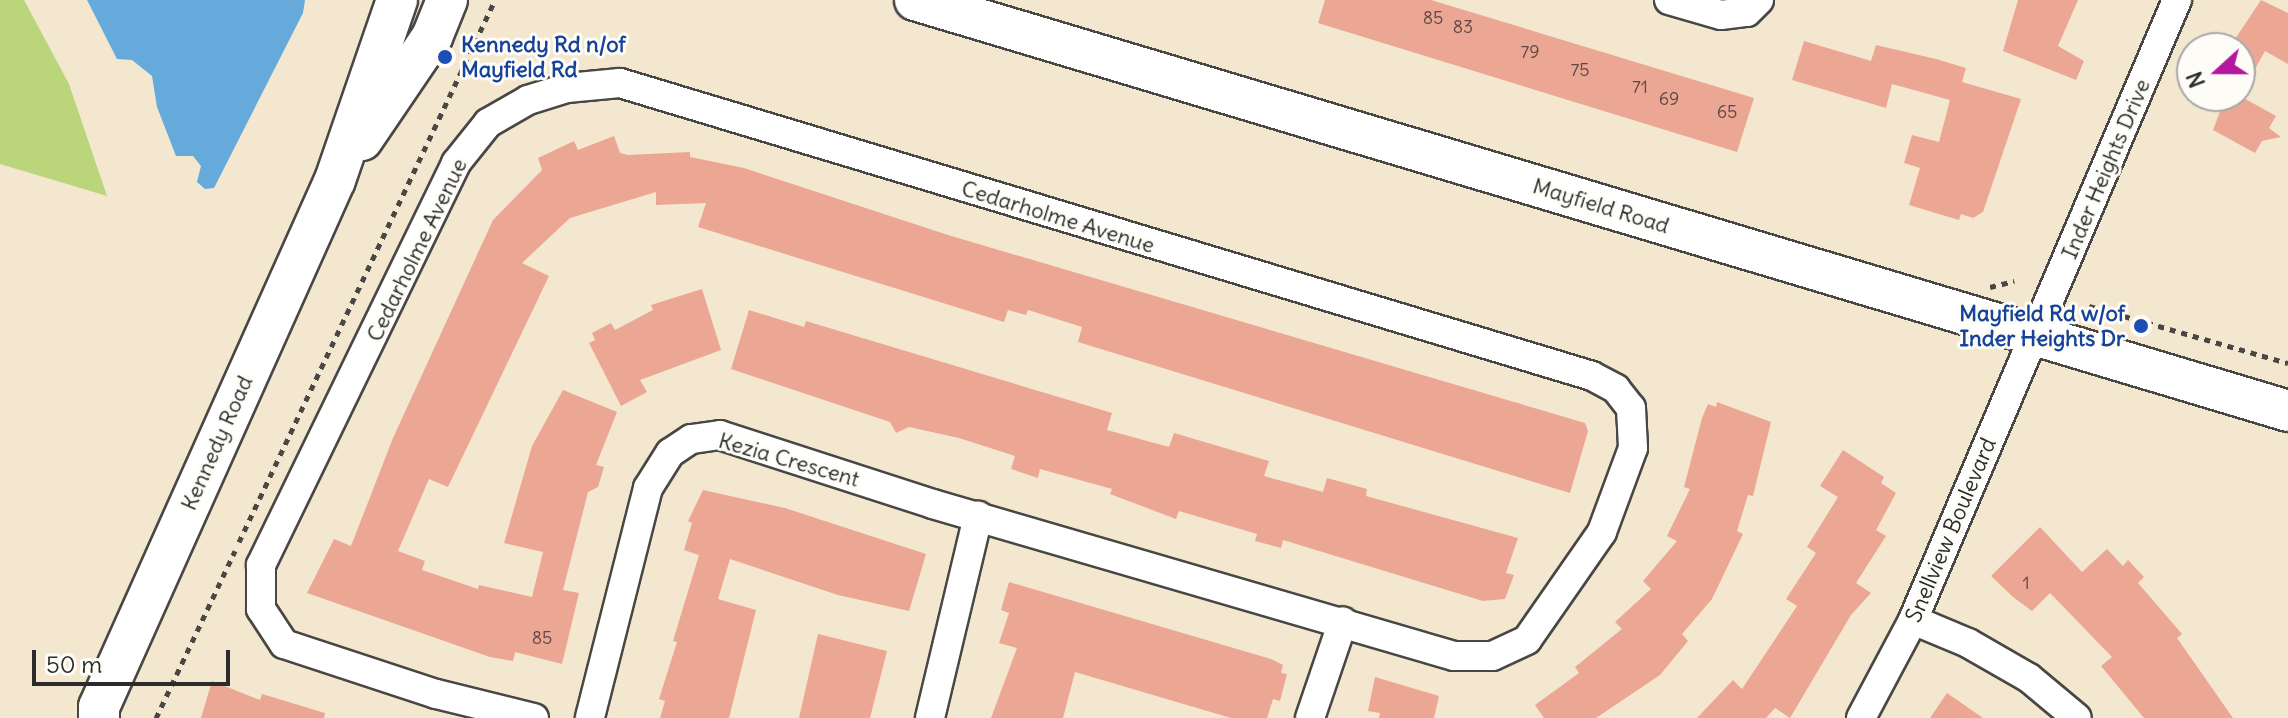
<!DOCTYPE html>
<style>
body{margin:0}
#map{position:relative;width:2288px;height:718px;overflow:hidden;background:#f4e7cf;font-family:Delius,sans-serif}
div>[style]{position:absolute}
.green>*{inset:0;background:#bbd57a}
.water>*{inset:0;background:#66a9db}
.building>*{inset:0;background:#eca694}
.path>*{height:5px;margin-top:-2.5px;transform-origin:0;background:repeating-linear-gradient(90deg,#494744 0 6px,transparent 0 12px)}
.roads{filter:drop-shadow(2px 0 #494744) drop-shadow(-2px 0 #494744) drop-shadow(0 2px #494744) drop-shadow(0 -2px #494744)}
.minor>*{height:28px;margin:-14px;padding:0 14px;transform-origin:14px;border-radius:14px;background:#fff}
.secondary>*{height:40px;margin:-20px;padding:0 20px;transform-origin:20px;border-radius:20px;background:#fff}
.dots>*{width:22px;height:22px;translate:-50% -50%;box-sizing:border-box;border:4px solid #fdfcf7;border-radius:50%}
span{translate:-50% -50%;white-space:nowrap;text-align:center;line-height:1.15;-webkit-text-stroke:6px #fdfcf7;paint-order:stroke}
.number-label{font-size:18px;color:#5b4a45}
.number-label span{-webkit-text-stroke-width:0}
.transit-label{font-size:22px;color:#164399;font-weight:700}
.left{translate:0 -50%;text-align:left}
.right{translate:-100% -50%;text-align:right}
.street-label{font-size:22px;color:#2b2b2b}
.north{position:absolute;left:2176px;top:32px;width:80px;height:80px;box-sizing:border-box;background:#fdfcf7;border:2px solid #a9a8a5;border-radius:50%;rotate:249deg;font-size:22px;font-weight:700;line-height:32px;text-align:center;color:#2b2b2b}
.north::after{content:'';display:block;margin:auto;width:28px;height:36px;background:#b5179e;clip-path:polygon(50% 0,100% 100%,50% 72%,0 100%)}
.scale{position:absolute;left:32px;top:650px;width:198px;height:36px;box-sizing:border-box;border:4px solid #2b2b2b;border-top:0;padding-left:10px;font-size:24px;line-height:28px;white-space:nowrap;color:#2b2b2b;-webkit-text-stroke:6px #fdfcf7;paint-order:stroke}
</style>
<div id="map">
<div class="green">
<div style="clip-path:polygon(0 0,24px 0,69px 84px,107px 196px,0 164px)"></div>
</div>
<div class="water">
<div style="clip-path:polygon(87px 0,305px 0,303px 13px,214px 188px,205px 189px,197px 182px,201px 166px,193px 156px,176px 156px,157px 107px,152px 76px,132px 60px,117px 59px)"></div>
</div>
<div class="building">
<div style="clip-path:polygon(1325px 0,1431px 0,1754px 98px,1737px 152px,1318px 23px)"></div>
<div style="clip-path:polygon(2018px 0,2078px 0,2058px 46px,2084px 61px,2076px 80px,2003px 51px)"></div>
<div style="clip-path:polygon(2261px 0,2288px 13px,2288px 64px,2265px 51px,2240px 96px,2240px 48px,2229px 48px)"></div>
<div style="clip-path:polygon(1804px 41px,1871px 61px,1876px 45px,1936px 59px,1966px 68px,1962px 82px,2021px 99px,1983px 212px,1973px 218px,1961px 214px,1959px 220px,1909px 205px,1920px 168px,1904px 163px,1912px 135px,1939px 142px,1950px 100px,1892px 84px,1886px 108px,1792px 80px)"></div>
<div style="clip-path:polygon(2226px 96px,2240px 96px,2276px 116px,2269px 128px,2281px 137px,2262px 141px,2255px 153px,2213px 130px)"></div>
<div style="clip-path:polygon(614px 136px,620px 153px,628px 155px,690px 152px,690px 157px,744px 168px,948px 235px,1585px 423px,1588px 431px,1570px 493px,1078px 342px,1082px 327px,1028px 310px,1026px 315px,1008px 310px,1004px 322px,698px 227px,706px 203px,656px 205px,656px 192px,570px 218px,522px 263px,549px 276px,448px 487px,429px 479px,398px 551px,425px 561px,422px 570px,478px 589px,479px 585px,532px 597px,543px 552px,504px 543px,532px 446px,563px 390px,617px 412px,596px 465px,604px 467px,598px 487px,588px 492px,563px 590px,579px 593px,562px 664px,515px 652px,513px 661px,490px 657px,307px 593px,334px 539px,351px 546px,393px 438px,493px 220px,542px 170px,538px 158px,574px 141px,578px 150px)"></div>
<div style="clip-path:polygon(702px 289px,721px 350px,640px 380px,647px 392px,621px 406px,589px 343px,595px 340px,592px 333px,611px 323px,615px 330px,653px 310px,651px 305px)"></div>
<div style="clip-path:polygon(749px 310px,804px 327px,806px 321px,1112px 413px,1107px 430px,1169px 447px,1174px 433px,1269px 461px,1264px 476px,1323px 492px,1327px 478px,1367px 489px,1366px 496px,1518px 538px,1506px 573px,1514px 575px,1505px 599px,1483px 601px,1283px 540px,1281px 548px,1255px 541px,1257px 534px,1179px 511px,1176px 519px,1110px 494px,1112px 489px,1040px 469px,1038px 478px,1011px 469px,1015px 456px,959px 438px,909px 427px,896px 433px,890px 422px,731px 369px)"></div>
<div style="clip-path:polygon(1717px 402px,1771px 422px,1753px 496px,1748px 495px,1737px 531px,1743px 534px,1712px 599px,1682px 634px,1688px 641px,1660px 675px,1596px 718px,1544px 718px,1535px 705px,1579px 673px,1575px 667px,1622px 629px,1615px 622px,1651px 589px,1643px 581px,1677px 541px,1667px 536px,1690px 489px,1684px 487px,1702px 418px,1708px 404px,1716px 407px)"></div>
<div style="clip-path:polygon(1843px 450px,1884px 477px,1881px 483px,1896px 493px,1876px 530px,1886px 536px,1856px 583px,1871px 593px,1851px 615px,1790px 718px,1775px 708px,1766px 718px,1697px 718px,1733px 680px,1742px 689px,1797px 606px,1786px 599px,1816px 553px,1807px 547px,1838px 497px,1820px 486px)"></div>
<div style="clip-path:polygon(703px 490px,785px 508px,926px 554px,909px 611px,838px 595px,730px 559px,718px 599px,756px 610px,729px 718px,660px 718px,665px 701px,659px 699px,677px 642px,673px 641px,699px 555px,684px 550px,692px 523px,688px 521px)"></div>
<div style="clip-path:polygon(2040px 527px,2082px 572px,2107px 549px,2123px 566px,2128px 560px,2144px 577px,2138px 583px,2182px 634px,2177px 638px,2233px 718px,2144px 718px,2101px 666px,2112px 657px,2050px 593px,2032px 611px,2013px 597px,1991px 576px)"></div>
<div style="clip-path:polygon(1009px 582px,1271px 659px,1283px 665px,1281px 673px,1287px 674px,1280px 701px,1273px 699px,1267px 718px,1231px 718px,1075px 672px,1063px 718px,991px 718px,1017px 648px,999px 643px,1009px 613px,1001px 610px)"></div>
<div style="clip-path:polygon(818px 634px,887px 651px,870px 718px,799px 718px)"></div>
<div style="clip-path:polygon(1375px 677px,1439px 696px,1434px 718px,1379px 718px,1380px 713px,1368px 711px)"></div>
<div style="clip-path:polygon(212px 681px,260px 700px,262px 694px,325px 713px,324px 718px,201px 718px)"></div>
<div style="clip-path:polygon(1947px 693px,1983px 718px,1930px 718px)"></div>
</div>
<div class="path">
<div style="left:1990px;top:287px;width:25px;rotate:-14deg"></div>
<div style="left:2089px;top:306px;width:207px;rotate:16deg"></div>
<div style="left:239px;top:542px;width:599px;rotate:-64.72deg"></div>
<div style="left:156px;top:718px;width:185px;rotate:-64.7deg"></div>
</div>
<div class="roads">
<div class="minor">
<div style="left:1669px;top:0;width:54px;rotate:16.1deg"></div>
<div style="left:1721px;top:15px;width:26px;rotate:-7deg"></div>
<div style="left:1747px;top:12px;width:17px;rotate:-45deg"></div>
<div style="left:1913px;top:620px;width:60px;rotate:22.7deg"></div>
<div style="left:1968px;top:643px;width:70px;rotate:29.8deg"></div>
<div style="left:2029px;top:678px;width:62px;rotate:39.8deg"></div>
<div style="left:534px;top:718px;width:101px;rotate:-166.2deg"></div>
<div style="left:436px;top:694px;width:160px;rotate:-161.8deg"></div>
<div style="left:284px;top:644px;width:42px;rotate:-123.3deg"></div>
<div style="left:261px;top:609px;width:44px;rotate:-90deg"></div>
<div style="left:261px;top:565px;width:447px;rotate:-64.1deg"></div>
<div style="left:456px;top:163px;width:51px;rotate:-51.3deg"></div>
<div style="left:488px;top:123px;width:46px;rotate:-29.9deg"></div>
<div style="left:528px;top:100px;width:41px;rotate:-17.1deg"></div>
<div style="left:567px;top:88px;width:53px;rotate:-5.4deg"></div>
<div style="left:620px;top:83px;width:1015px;rotate:16.77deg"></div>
<div style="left:1592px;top:376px;width:27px;rotate:28deg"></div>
<div style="left:1616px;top:389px;width:24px;rotate:52deg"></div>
<div style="left:1631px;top:408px;width:40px;rotate:87.1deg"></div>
<div style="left:1633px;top:448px;width:90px;rotate:110.3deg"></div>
<div style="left:1602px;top:532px;width:131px;rotate:124.8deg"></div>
<div style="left:1527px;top:640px;width:38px;rotate:155deg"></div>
<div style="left:1492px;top:656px;width:38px;rotate:180deg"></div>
<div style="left:1454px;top:656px;width:543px;rotate:-163.74deg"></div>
<div style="left:933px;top:504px;width:224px;rotate:-162.1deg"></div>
<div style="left:720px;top:435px;width:29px;rotate:172deg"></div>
<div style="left:691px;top:439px;width:25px;rotate:146deg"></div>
<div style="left:670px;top:453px;width:41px;rotate:122.2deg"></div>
<div style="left:648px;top:488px;width:237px;rotate:104.2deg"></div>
<div style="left:930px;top:718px;width:208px;rotate:-76.6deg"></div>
<div style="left:1310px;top:718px;width:102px;rotate:-71.2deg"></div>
<div style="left:1861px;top:718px;width:111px;rotate:-62deg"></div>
<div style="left:1913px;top:620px;width:674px;rotate:-66.94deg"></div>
</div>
<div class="secondary">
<div style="left:915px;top:0;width:1433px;rotate:16.66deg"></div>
<div style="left:362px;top:140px;width:125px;rotate:-55.8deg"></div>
<div style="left:432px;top:37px;width:40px;rotate:-68deg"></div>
<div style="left:99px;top:718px;width:11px;rotate:-90deg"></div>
<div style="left:99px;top:707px;width:577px;rotate:-65.88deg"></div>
<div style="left:335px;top:180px;width:190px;rotate:-71deg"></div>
</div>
</div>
<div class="dots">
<div style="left:445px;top:57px;background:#1a4fb4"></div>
<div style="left:2141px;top:326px;background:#1a4fb4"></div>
</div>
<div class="number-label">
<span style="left:1433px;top:18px">85</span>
<span style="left:1463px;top:27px">83</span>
<span style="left:1530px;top:52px">79</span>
<span style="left:1580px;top:70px">75</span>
<span style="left:1640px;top:87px">71</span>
<span style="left:1669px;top:99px">69</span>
<span style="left:1727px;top:112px">65</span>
<span style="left:2026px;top:583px">1</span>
<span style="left:542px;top:638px">85</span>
</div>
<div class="transit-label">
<span class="left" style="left:461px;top:57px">Kennedy Rd n/of<br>Mayfield Rd</span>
<span class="right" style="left:2125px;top:326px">Mayfield Rd w/of<br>Inder Heights Dr</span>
</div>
<div class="street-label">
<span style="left:2106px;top:169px;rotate:-67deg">Inder Heights Drive</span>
<span style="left:1601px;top:206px;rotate:17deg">Mayfield Road</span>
<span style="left:1058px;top:217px;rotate:17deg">Cedarholme Avenue</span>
<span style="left:417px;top:250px;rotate:-64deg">Cedarholme Avenue</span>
<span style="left:217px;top:443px;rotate:-66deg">Kennedy Road</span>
<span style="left:789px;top:460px;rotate:16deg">Kezia Crescent</span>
<span style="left:1951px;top:530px;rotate:-67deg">Snellview Boulevard</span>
</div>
<div class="north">N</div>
<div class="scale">50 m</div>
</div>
